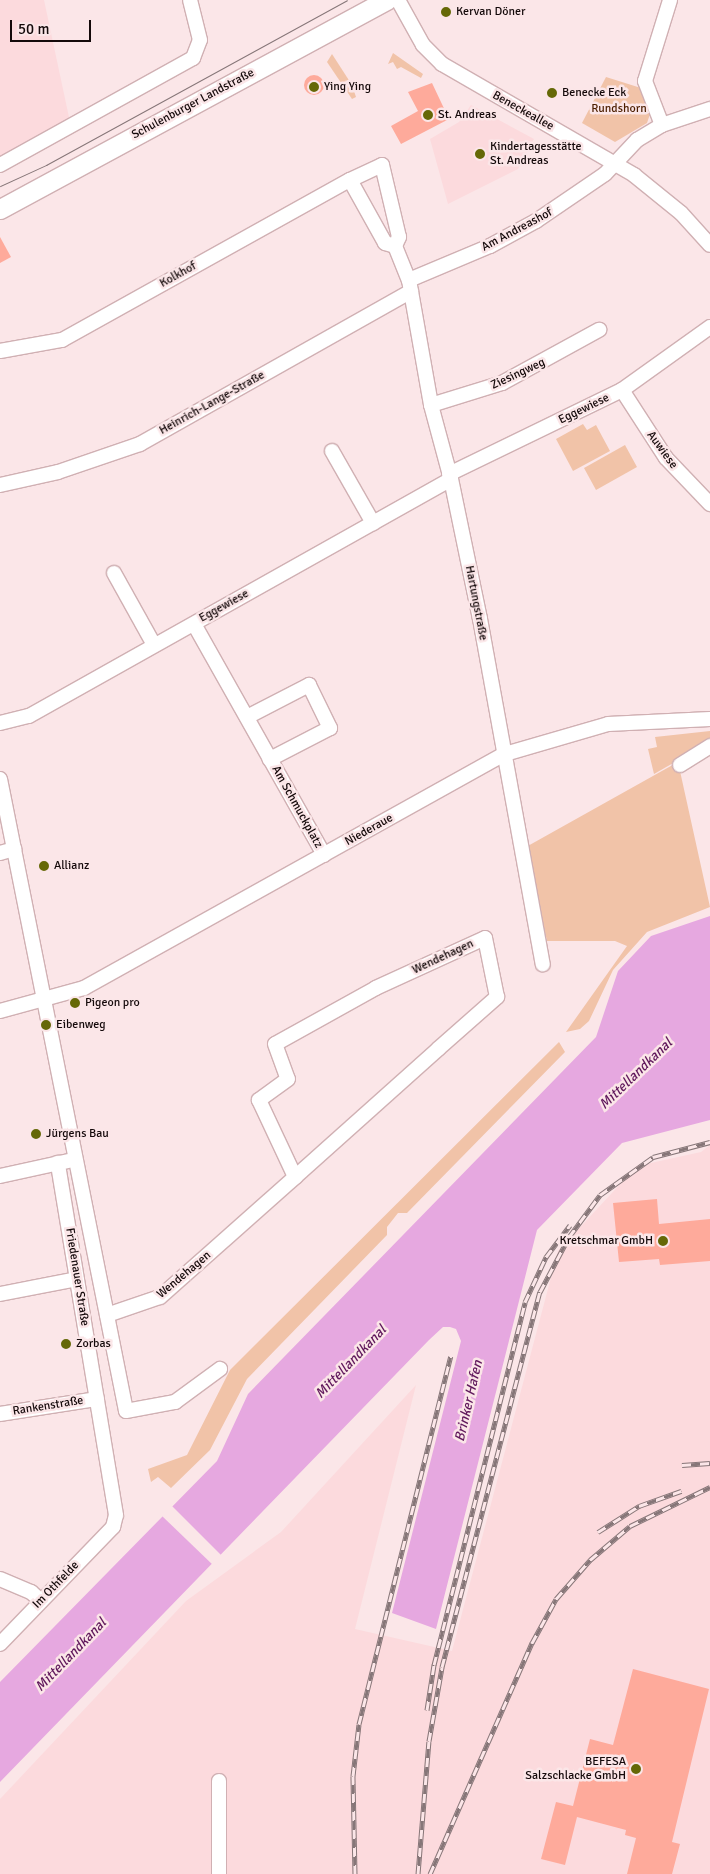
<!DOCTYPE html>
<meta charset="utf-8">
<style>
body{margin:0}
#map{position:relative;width:710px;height:1874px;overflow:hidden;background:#fbe6e8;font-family:Signika,sans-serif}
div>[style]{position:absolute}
.built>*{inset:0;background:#fcdadd}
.green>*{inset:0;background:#f1c3a8}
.water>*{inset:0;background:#e6a8e0}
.pier>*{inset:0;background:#fbe6e8}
.building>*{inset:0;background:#feaa9b}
.round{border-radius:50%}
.roads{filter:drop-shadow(1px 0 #d0b0b3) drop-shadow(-1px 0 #d0b0b3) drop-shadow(0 1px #d0b0b3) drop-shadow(0 -1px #d0b0b3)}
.minor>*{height:14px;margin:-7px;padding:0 7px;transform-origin:7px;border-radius:7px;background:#fff}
.major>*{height:19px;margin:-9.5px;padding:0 9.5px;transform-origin:9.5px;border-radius:9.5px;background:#fff}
.tram>*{height:1px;margin:-0.5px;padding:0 0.5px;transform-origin:0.5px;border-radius:0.5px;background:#867678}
.rail>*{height:5px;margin-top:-2.5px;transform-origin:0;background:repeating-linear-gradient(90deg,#fbe6e8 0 9px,#867678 0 18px);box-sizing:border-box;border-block:1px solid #867678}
.dots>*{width:14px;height:14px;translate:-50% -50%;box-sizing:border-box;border:2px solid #fbe6e8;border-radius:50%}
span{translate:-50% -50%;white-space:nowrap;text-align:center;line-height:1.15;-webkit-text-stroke:5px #fbe6e8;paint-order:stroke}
.poi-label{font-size:12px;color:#14090a}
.left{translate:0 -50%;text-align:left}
.right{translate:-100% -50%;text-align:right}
.street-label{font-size:12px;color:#14090a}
.park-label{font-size:12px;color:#4c1f00}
.water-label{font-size:14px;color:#60185c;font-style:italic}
.scale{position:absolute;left:10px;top:20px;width:81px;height:22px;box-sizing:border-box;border:2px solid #14090a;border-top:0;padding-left:6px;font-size:15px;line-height:18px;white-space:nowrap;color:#14090a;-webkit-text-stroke:4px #fbe6e8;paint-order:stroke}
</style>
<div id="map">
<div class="built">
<div style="clip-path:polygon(0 0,44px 0,70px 122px,0 160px)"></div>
<div style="clip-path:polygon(471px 105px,534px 139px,518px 169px,448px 204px,430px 139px,459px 122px)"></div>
<div style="clip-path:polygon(710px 1145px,710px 1874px,0 1874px,0 1799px,186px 1601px,281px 1532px,416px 1385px,355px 1629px,452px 1651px,558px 1251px,637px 1166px,701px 1152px)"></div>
</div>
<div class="green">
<div style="clip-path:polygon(393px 53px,423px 74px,421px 78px,401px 67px,397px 69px,393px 62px,388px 64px)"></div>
<div style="clip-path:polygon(332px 54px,352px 85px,356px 97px,352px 99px,327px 62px)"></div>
<div style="clip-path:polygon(606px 77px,641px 88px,651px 111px,647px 123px,615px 142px,582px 123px)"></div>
<div style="clip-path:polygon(583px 424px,587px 430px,596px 425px,610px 451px,573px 471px,556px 439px)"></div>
<div style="clip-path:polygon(625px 445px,637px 467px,596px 490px,584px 468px)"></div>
<div style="clip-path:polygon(710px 731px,710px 742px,654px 774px,648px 749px,657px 747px,655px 737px)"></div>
<div style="clip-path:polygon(678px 762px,710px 907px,647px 932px,613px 970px,589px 1021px,580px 1029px,566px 1032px,627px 946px,615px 941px,547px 941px,526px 847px)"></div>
<div style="clip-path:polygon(559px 1042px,565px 1052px,407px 1213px,398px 1213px,387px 1227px,387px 1235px,247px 1379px,210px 1450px,171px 1488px,158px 1477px,151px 1482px,148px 1469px,187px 1455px,230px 1370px)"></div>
</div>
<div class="water">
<div style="clip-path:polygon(710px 916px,710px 1120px,622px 1143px,537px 1230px,436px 1629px,392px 1613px,461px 1341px,456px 1329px,450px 1327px,443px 1327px,429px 1340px,0 1782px,0 1682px,217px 1461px,248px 1394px,596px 1037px,618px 971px,651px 936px)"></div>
</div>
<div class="pier">
<div style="clip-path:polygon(171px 1505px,223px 1557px,214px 1566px,161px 1515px)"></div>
</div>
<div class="building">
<div class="round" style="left:304px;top:75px;width:20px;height:20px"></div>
<div style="clip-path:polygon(432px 83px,449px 119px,401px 144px,391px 126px,418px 111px,408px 92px)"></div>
<div style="clip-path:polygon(0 237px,11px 257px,0 263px)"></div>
<div style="clip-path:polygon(657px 1199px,659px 1224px,710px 1219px,710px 1261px,660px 1265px,659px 1259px,619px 1262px,613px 1203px)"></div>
<div style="clip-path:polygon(633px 1669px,709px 1689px,672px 1842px,680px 1844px,672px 1874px,627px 1874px,636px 1838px,625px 1835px,626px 1830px,577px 1817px,565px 1865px,541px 1859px,556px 1802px,573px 1806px,590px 1739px,613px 1745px)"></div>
</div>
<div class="roads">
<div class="minor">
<div style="left:398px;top:0;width:51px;rotate:60.9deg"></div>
<div style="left:423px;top:45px;width:27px;rotate:45deg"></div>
<div style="left:442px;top:64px;width:222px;rotate:30deg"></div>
<div style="left:634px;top:175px;width:60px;rotate:39deg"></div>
<div style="left:681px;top:213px;width:43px;rotate:47.8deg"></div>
<div style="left:662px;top:125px;width:47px;rotate:-111.1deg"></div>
<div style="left:645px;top:81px;width:85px;rotate:-72.8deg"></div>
<div style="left:0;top:165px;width:221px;rotate:-29deg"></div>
<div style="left:193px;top:58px;width:19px;rotate:-69deg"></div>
<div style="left:200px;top:40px;width:41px;rotate:-104deg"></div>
<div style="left:395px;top:246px;width:10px;rotate:-66deg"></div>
<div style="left:399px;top:237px;width:74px;rotate:-103.3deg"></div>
<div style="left:382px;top:165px;width:35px;rotate:155deg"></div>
<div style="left:350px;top:180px;width:72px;rotate:60.9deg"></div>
<div style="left:385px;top:243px;width:10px;rotate:17deg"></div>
<div style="left:395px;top:246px;width:37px;rotate:68deg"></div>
<div style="left:409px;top:280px;width:127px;rotate:80deg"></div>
<div style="left:431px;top:405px;width:77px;rotate:74.9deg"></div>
<div style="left:451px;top:479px;width:143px;rotate:78.3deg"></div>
<div style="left:480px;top:619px;width:351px;rotate:79.7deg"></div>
<div style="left:409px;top:280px;width:88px;rotate:-22.8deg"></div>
<div style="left:490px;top:246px;width:52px;rotate:-28.5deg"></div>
<div style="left:536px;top:221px;width:83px;rotate:-34.3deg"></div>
<div style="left:605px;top:174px;width:47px;rotate:-46.7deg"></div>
<div style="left:637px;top:140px;width:29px;rotate:-31deg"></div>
<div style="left:662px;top:125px;width:51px;rotate:-18.4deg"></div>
<div style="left:0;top:351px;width:63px;rotate:-10.1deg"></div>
<div style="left:62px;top:340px;width:329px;rotate:-29.1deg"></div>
<div style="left:622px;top:390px;width:81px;rotate:57.1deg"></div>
<div style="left:666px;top:458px;width:64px;rotate:46.3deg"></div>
<div style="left:431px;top:405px;width:74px;rotate:-17.2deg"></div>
<div style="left:502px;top:383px;width:111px;rotate:-28.7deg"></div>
<div style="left:332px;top:451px;width:83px;rotate:60.3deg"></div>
<div style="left:449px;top:474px;width:192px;rotate:-25.9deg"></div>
<div style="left:622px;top:390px;width:108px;rotate:-35.6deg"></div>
<div style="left:0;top:485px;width:59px;rotate:-12.6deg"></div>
<div style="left:58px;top:472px;width:87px;rotate:-18.9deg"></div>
<div style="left:140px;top:444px;width:311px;rotate:-29.4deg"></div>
<div style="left:114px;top:573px;width:82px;rotate:60.9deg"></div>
<div style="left:194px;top:624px;width:265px;rotate:60.6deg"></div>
<div style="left:247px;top:717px;width:70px;rotate:-27.3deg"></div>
<div style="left:309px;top:685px;width:48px;rotate:64deg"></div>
<div style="left:330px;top:728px;width:68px;rotate:152.7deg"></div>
<div style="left:0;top:723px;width:30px;rotate:-14deg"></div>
<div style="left:29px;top:716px;width:484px;rotate:-29.3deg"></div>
<div style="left:680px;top:765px;width:36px;rotate:-32deg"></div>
<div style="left:0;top:779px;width:644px;rotate:78.72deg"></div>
<div style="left:126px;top:1411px;width:50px;rotate:-10.4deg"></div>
<div style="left:175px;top:1402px;width:56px;rotate:-36.3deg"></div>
<div style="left:0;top:853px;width:15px;rotate:-16deg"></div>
<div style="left:0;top:1011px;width:87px;rotate:-15.3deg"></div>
<div style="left:84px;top:988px;width:482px;rotate:-29.1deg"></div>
<div style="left:505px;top:754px;width:107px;rotate:-16.2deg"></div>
<div style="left:608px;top:724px;width:102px;rotate:-2.8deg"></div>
<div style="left:0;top:1176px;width:70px;rotate:-12.4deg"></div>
<div style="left:0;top:1294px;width:78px;rotate:-11deg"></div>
<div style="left:107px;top:1315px;width:56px;rotate:-18.8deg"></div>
<div style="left:160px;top:1297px;width:181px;rotate:-41.6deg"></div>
<div style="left:295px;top:1177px;width:192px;rotate:-41.8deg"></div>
<div style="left:438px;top:1049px;width:79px;rotate:-41.4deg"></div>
<div style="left:497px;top:997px;width:60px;rotate:-101.5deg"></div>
<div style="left:485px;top:938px;width:120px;rotate:155.4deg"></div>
<div style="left:376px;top:988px;width:115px;rotate:151deg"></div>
<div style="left:275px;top:1044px;width:37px;rotate:70deg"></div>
<div style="left:288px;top:1079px;width:36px;rotate:144deg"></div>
<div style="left:259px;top:1100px;width:85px;rotate:64.9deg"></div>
<div style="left:0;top:1414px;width:98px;rotate:-8.8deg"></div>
<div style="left:0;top:1579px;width:34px;rotate:23deg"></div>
<div style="left:31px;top:1592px;width:13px;rotate:42deg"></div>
<div style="left:0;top:1644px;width:163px;rotate:-46deg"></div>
<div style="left:113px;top:1527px;width:12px;rotate:-76deg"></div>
<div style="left:116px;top:1515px;width:357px;rotate:-99.4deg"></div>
<div style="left:219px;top:1874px;width:93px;rotate:-90deg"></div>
</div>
<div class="major">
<div style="left:0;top:209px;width:440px;rotate:-28.4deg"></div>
</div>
</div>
<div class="tram">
<div style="left:0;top:186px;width:51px;rotate:-24.5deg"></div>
<div style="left:46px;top:165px;width:343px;rotate:-28.7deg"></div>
</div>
<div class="rail">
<div style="left:682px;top:1465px;width:28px;rotate:-4deg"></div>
<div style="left:598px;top:1532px;width:49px;rotate:-32.4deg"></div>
<div style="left:639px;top:1506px;width:45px;rotate:-19.7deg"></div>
<div style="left:427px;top:1710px;width:46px;rotate:-81.2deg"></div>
<div style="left:434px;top:1665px;width:374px;rotate:-75.9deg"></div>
<div style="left:525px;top:1302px;width:50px;rotate:-65deg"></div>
<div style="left:546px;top:1257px;width:40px;rotate:-53deg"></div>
<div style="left:355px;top:1874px;width:98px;rotate:-91.2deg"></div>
<div style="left:353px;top:1776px;width:52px;rotate:-83.4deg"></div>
<div style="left:359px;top:1724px;width:379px;rotate:-76deg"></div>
<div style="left:418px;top:1874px;width:133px;rotate:-85.3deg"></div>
<div style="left:429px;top:1741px;width:75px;rotate:-80deg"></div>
<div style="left:442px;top:1667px;width:388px;rotate:-75.4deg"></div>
<div style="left:540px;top:1292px;width:62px;rotate:-62.2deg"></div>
<div style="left:569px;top:1237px;width:52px;rotate:-53.6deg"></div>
<div style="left:600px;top:1195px;width:65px;rotate:-35.6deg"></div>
<div style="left:653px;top:1157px;width:59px;rotate:-14.7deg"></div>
<div style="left:430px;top:1874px;width:253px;rotate:-66.2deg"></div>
<div style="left:532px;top:1643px;width:50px;rotate:-61.4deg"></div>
<div style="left:556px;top:1599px;width:52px;rotate:-48.9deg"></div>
<div style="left:590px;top:1560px;width:52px;rotate:-40.4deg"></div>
<div style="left:630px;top:1526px;width:89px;rotate:-26deg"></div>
</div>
<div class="dots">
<div style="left:446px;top:12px;background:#656806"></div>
<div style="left:314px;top:87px;background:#656806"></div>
<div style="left:552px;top:93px;background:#656806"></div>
<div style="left:428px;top:115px;background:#656806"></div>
<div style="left:480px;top:154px;background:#656806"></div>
<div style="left:44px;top:866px;background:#656806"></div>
<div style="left:75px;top:1003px;background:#656806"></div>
<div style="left:46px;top:1025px;background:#656806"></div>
<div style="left:36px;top:1134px;background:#656806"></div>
<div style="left:663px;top:1241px;background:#656806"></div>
<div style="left:66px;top:1344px;background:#656806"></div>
<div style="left:636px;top:1769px;background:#656806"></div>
</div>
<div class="poi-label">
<span class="left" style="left:456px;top:12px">Kervan Döner</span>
<span class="left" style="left:324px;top:87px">Ying Ying</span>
<span class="left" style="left:562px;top:93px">Benecke Eck</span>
<span class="left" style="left:438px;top:115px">St. Andreas</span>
<span class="left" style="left:490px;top:154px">Kindertagesstätte<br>St. Andreas</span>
<span class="left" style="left:54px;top:866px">Allianz</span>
<span class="left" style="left:85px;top:1003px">Pigeon pro</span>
<span class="left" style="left:56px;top:1025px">Eibenweg</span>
<span class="left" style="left:46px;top:1134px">Jürgens Bau</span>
<span class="right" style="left:653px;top:1241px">Kretschmar GmbH</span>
<span class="left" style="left:76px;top:1344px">Zorbas</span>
<span class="right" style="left:626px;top:1769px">BEFESA<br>Salzschlacke GmbH</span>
</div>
<div class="street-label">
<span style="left:193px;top:104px;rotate:-28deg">Schulenburger Landstraße</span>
<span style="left:523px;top:111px;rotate:29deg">Beneckeallee</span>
<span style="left:517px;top:230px;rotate:-28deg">Am Andreashof</span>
<span style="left:178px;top:275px;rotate:-29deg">Kolkhof</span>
<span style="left:518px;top:374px;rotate:-25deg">Ziesingweg</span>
<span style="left:212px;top:403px;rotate:-29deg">Heinrich-Lange-Straße</span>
<span style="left:584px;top:409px;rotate:-26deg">Eggewiese</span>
<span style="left:662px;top:450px;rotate:54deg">Auwiese</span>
<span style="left:476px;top:603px;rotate:79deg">Hartungstraße</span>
<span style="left:224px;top:606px;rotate:-29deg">Eggewiese</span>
<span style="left:297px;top:807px;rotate:61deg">Am Schmuckplatz</span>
<span style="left:369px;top:830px;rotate:-29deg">Niederaue</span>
<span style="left:443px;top:957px;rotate:-25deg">Wendehagen</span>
<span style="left:184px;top:1275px;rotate:-40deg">Wendehagen</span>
<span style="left:77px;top:1277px;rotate:81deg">Friedenauer Straße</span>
<span style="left:48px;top:1406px;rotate:-9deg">Rankenstraße</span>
<span style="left:56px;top:1585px;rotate:-46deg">Im Othfelde</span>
</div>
<div class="park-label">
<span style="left:619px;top:109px">Rundshorn</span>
</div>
<div class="water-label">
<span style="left:636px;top:1074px;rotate:-44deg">Mittellandkanal</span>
<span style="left:351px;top:1362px;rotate:-46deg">Mittellandkanal</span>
<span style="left:469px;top:1401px;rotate:-77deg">Brinker Hafen</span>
<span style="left:71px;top:1655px;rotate:-46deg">Mittellandkanal</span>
</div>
<div class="scale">50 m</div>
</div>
